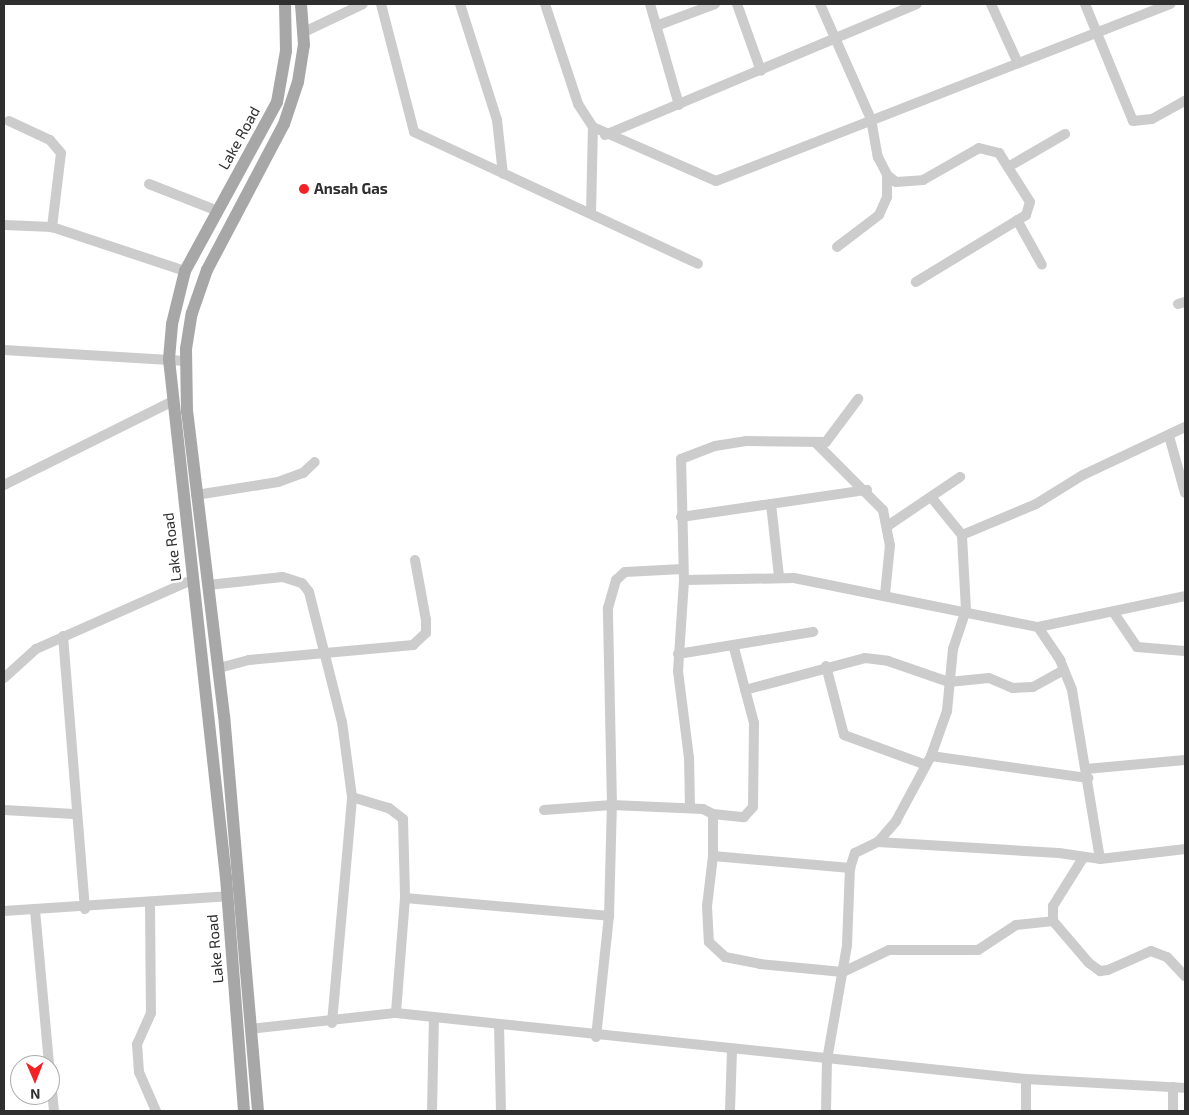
<!DOCTYPE html>
<style>
body{margin:0}
#map{position:relative;width:1189px;height:1115px;overflow:hidden;background:#fff;font-family:"Exo 2",sans-serif}
div>[style]{position:absolute}
.minor>*{height:10px;margin:-5px;padding:0 5px;transform-origin:5px;border-radius:5px;background:#ccc}
.major>*{height:12px;margin:-6px;padding:0 6px;transform-origin:6px;border-radius:6px;background:#a7a7a7}
.dots>*{width:14px;height:14px;translate:-50% -50%;box-sizing:border-box;border:2px solid #fff;border-radius:50%}
span{translate:-50% -50%;white-space:nowrap;text-align:center;line-height:1.15;-webkit-text-stroke:5px #fff;paint-order:stroke}
.street-label{font-size:15px;color:#2f2f2f}
.poi-label{font-size:15px;color:#2f2f2f;font-weight:700}
.left{translate:0 -50%;text-align:left}
.frame{position:absolute;inset:0;border:5px solid #2f2f2f;pointer-events:none}
.north{position:absolute;left:10px;top:1055px;width:50px;height:50px;box-sizing:border-box;background:#fff;border:1px solid #acacac;border-radius:50%;rotate:179deg;font-size:14px;font-weight:700;line-height:20px;text-align:center;color:#2f2f2f}
.north::after{content:'';display:block;margin:auto;width:18px;height:22px;background:#f42227;clip-path:polygon(50% 0,100% 100%,50% 72%,0 100%)}
</style>
<div id="map">
<div class="minor">
<div style="left:381px;top:4px;width:132px;rotate:75.5deg"></div>
<div style="left:414px;top:132px;width:313px;rotate:24.9deg"></div>
<div style="left:460px;top:4px;width:122px;rotate:72.3deg"></div>
<div style="left:497px;top:120px;width:54px;rotate:83.7deg"></div>
<div style="left:545px;top:4px;width:105px;rotate:71.7deg"></div>
<div style="left:578px;top:104px;width:27px;rotate:57deg"></div>
<div style="left:593px;top:127px;width:134px;rotate:23.7deg"></div>
<div style="left:716px;top:181px;width:488px;rotate:-21.3deg"></div>
<div style="left:650px;top:4px;width:105px;rotate:74deg"></div>
<div style="left:737px;top:4px;width:71px;rotate:70.3deg"></div>
<div style="left:820px;top:4px;width:126px;rotate:66.1deg"></div>
<div style="left:871px;top:119px;width:39px;rotate:80deg"></div>
<div style="left:878px;top:157px;width:20px;rotate:63deg"></div>
<div style="left:887px;top:175px;width:11px;rotate:38deg"></div>
<div style="left:896px;top:182px;width:27px;rotate:-4deg"></div>
<div style="left:923px;top:180px;width:64px;rotate:-29.7deg"></div>
<div style="left:979px;top:148px;width:21px;rotate:14deg"></div>
<div style="left:999px;top:153px;width:58px;rotate:57.7deg"></div>
<div style="left:1030px;top:202px;width:14px;rotate:107deg"></div>
<div style="left:1026px;top:215px;width:129px;rotate:148.7deg"></div>
<div style="left:991px;top:4px;width:63px;rotate:65.5deg"></div>
<div style="left:1085px;top:4px;width:126px;rotate:67.7deg"></div>
<div style="left:1133px;top:121px;width:19px;rotate:-6deg"></div>
<div style="left:1152px;top:119px;width:38px;rotate:-29deg"></div>
<div style="left:656px;top:26px;width:63px;rotate:-20.4deg"></div>
<div style="left:304px;top:32px;width:65px;rotate:-25.4deg"></div>
<div style="left:9px;top:121px;width:45px;rotate:24.9deg"></div>
<div style="left:50px;top:140px;width:17px;rotate:50deg"></div>
<div style="left:61px;top:153px;width:75px;rotate:96.9deg"></div>
<div style="left:605px;top:135px;width:338px;rotate:-22.8deg"></div>
<div style="left:1008px;top:167px;width:66px;rotate:-30.1deg"></div>
<div style="left:149px;top:184px;width:74px;rotate:21.4deg"></div>
<div style="left:591px;top:213px;width:86px;rotate:-88.7deg"></div>
<div style="left:1017px;top:220px;width:51px;rotate:60.9deg"></div>
<div style="left:4px;top:225px;width:48px;rotate:2.4deg"></div>
<div style="left:52px;top:227px;width:140px;rotate:18.3deg"></div>
<div style="left:837px;top:247px;width:53px;rotate:-37.3deg"></div>
<div style="left:879px;top:215px;width:20px;rotate:-66deg"></div>
<div style="left:887px;top:197px;width:22px;rotate:-90deg"></div>
<div style="left:1178px;top:304px;width:7px;rotate:-16deg"></div>
<div style="left:4px;top:350px;width:182px;rotate:3.5deg"></div>
<div style="left:1169px;top:436px;width:59px;rotate:74.3deg"></div>
<div style="left:816px;top:443px;width:95px;rotate:45deg"></div>
<div style="left:883px;top:510px;width:36px;rotate:79deg"></div>
<div style="left:890px;top:545px;width:49px;rotate:95.8deg"></div>
<div style="left:4px;top:485px;width:186px;rotate:-26.4deg"></div>
<div style="left:196px;top:495px;width:83px;rotate:-9deg"></div>
<div style="left:278px;top:482px;width:27px;rotate:-20deg"></div>
<div style="left:303px;top:473px;width:16px;rotate:-43deg"></div>
<div style="left:931px;top:497px;width:49px;rotate:50.8deg"></div>
<div style="left:771px;top:504px;width:73px;rotate:83.7deg"></div>
<div style="left:681px;top:517px;width:188px;rotate:-8.3deg"></div>
<div style="left:889px;top:525px;width:86px;rotate:-34.1deg"></div>
<div style="left:684px;top:580px;width:110px;rotate:-1deg"></div>
<div style="left:794px;top:578px;width:249px;rotate:11.4deg"></div>
<div style="left:1038px;top:627px;width:40px;rotate:56deg"></div>
<div style="left:1060px;top:660px;width:32px;rotate:68deg"></div>
<div style="left:1072px;top:690px;width:171px;rotate:80.6deg"></div>
<div style="left:208px;top:585px;width:75px;rotate:-6.1deg"></div>
<div style="left:283px;top:577px;width:20px;rotate:18deg"></div>
<div style="left:302px;top:583px;width:11px;rotate:52deg"></div>
<div style="left:309px;top:592px;width:134px;rotate:75.8deg"></div>
<div style="left:342px;top:722px;width:76px;rotate:82.4deg"></div>
<div style="left:352px;top:797px;width:39px;rotate:17deg"></div>
<div style="left:389px;top:808px;width:18px;rotate:38deg"></div>
<div style="left:403px;top:819px;width:79px;rotate:88.5deg"></div>
<div style="left:405px;top:898px;width:115px;rotate:94.5deg"></div>
<div style="left:1114px;top:613px;width:41px;rotate:55.9deg"></div>
<div style="left:1137px;top:647px;width:48px;rotate:4.8deg"></div>
<div style="left:1038px;top:627px;width:150px;rotate:-11.9deg"></div>
<div style="left:63px;top:636px;width:274px;rotate:85.4deg"></div>
<div style="left:678px;top:654px;width:137px;rotate:-9.3deg"></div>
<div style="left:826px;top:666px;width:71px;rotate:75.4deg"></div>
<div style="left:844px;top:735px;width:87px;rotate:20.1deg"></div>
<div style="left:219px;top:668px;width:31px;rotate:-15deg"></div>
<div style="left:249px;top:660px;width:165px;rotate:-5.2deg"></div>
<div style="left:413px;top:645px;width:18px;rotate:-43deg"></div>
<div style="left:426px;top:633px;width:13px;rotate:-90deg"></div>
<div style="left:426px;top:620px;width:61px;rotate:-100.4deg"></div>
<div style="left:4px;top:678px;width:43px;rotate:-42.2deg"></div>
<div style="left:36px;top:649px;width:171px;rotate:-23.9deg"></div>
<div style="left:745px;top:690px;width:124px;rotate:-14.9deg"></div>
<div style="left:865px;top:658px;width:23px;rotate:7deg"></div>
<div style="left:888px;top:661px;width:65px;rotate:19deg"></div>
<div style="left:949px;top:682px;width:40px;rotate:-5.7deg"></div>
<div style="left:989px;top:678px;width:26px;rotate:23deg"></div>
<div style="left:1013px;top:688px;width:20px;rotate:-3deg"></div>
<div style="left:1033px;top:687px;width:35px;rotate:-29deg"></div>
<div style="left:931px;top:756px;width:159px;rotate:8deg"></div>
<div style="left:1086px;top:769px;width:99px;rotate:-5.2deg"></div>
<div style="left:690px;top:808px;width:50px;rotate:-91.1deg"></div>
<div style="left:689px;top:758px;width:88px;rotate:-97.2deg"></div>
<div style="left:678px;top:671px;width:91px;rotate:-86.2deg"></div>
<div style="left:684px;top:580px;width:121px;rotate:-91.4deg"></div>
<div style="left:681px;top:459px;width:36px;rotate:-21deg"></div>
<div style="left:715px;top:446px;width:31px;rotate:-9deg"></div>
<div style="left:746px;top:441px;width:80px;rotate:0.7deg"></div>
<div style="left:826px;top:442px;width:54px;rotate:-53.3deg"></div>
<div style="left:4px;top:810px;width:70px;rotate:3.3deg"></div>
<div style="left:544px;top:810px;width:68px;rotate:-4.2deg"></div>
<div style="left:612px;top:805px;width:91px;rotate:2.5deg"></div>
<div style="left:703px;top:809px;width:11px;rotate:27deg"></div>
<div style="left:713px;top:814px;width:42px;rotate:90deg"></div>
<div style="left:713px;top:856px;width:138px;rotate:5deg"></div>
<div style="left:713px;top:814px;width:31px;rotate:6deg"></div>
<div style="left:744px;top:817px;width:13px;rotate:-48deg"></div>
<div style="left:753px;top:807px;width:84px;rotate:-89.3deg"></div>
<div style="left:754px;top:723px;width:78px;rotate:-104.9deg"></div>
<div style="left:878px;top:842px;width:181px;rotate:3.5deg"></div>
<div style="left:1059px;top:853px;width:41px;rotate:8.3deg"></div>
<div style="left:1100px;top:859px;width:86px;rotate:-6.7deg"></div>
<div style="left:713px;top:856px;width:50px;rotate:96.8deg"></div>
<div style="left:707px;top:906px;width:36px;rotate:87deg"></div>
<div style="left:709px;top:942px;width:22px;rotate:43deg"></div>
<div style="left:725px;top:957px;width:36px;rotate:11deg"></div>
<div style="left:760px;top:964px;width:83px;rotate:5.5deg"></div>
<div style="left:843px;top:972px;width:51px;rotate:-25.6deg"></div>
<div style="left:889px;top:950px;width:89px"></div>
<div style="left:978px;top:950px;width:45px;rotate:-33.3deg"></div>
<div style="left:1016px;top:925px;width:37px;rotate:-6deg"></div>
<div style="left:1083px;top:858px;width:57px;rotate:122deg"></div>
<div style="left:1053px;top:906px;width:15px;rotate:90deg"></div>
<div style="left:1053px;top:921px;width:55px;rotate:49.4deg"></div>
<div style="left:1089px;top:963px;width:14px;rotate:36deg"></div>
<div style="left:1100px;top:971px;width:8px;rotate:-7deg"></div>
<div style="left:1108px;top:970px;width:47px;rotate:-23.8deg"></div>
<div style="left:1151px;top:951px;width:17px;rotate:21deg"></div>
<div style="left:1167px;top:957px;width:26px;rotate:47deg"></div>
<div style="left:405px;top:898px;width:205px;rotate:5deg"></div>
<div style="left:150px;top:904px;width:109px;rotate:89.5deg"></div>
<div style="left:151px;top:1013px;width:34px;rotate:114deg"></div>
<div style="left:137px;top:1044px;width:28px;rotate:86deg"></div>
<div style="left:139px;top:1072px;width:43px;rotate:66.4deg"></div>
<div style="left:35px;top:910px;width:156px;rotate:84.8deg"></div>
<div style="left:4px;top:911px;width:224px;rotate:-3.8deg"></div>
<div style="left:332px;top:1023px;width:227px;rotate:-84.9deg"></div>
<div style="left:499px;top:1024px;width:87px;rotate:88.7deg"></div>
<div style="left:250px;top:1029px;width:147px;rotate:-6.3deg"></div>
<div style="left:396px;top:1013px;width:633px;rotate:5.98deg"></div>
<div style="left:1026px;top:1079px;width:159px;rotate:3.2deg"></div>
<div style="left:596px;top:1037px;width:122px;rotate:-83.9deg"></div>
<div style="left:609px;top:916px;width:111px;rotate:-88.5deg"></div>
<div style="left:612px;top:805px;width:197px;rotate:-91.2deg"></div>
<div style="left:608px;top:608px;width:29px;rotate:-74deg"></div>
<div style="left:616px;top:580px;width:12px;rotate:-42deg"></div>
<div style="left:625px;top:572px;width:58px;rotate:-3deg"></div>
<div style="left:50px;top:1071px;width:40px;rotate:84.3deg"></div>
<div style="left:432px;top:1111px;width:94px;rotate:-88.8deg"></div>
<div style="left:730px;top:1111px;width:60px;rotate:-88.1deg"></div>
<div style="left:826px;top:1111px;width:51px;rotate:-88.9deg"></div>
<div style="left:827px;top:1060px;width:117px;rotate:-80.1deg"></div>
<div style="left:847px;top:945px;width:77px;rotate:-87.8deg"></div>
<div style="left:850px;top:868px;width:16px;rotate:-72deg"></div>
<div style="left:855px;top:853px;width:25px;rotate:-26deg"></div>
<div style="left:878px;top:842px;width:28px;rotate:-49deg"></div>
<div style="left:896px;top:821px;width:74px;rotate:-61.7deg"></div>
<div style="left:931px;top:756px;width:48px;rotate:-70.4deg"></div>
<div style="left:947px;top:711px;width:62px;rotate:-84.5deg"></div>
<div style="left:953px;top:649px;width:41px;rotate:-71.6deg"></div>
<div style="left:966px;top:610px;width:75px;rotate:-93.1deg"></div>
<div style="left:962px;top:535px;width:80px;rotate:-22.7deg"></div>
<div style="left:1036px;top:504px;width:55px;rotate:-31.7deg"></div>
<div style="left:1083px;top:475px;width:113px;rotate:-25.2deg"></div>
<div style="left:1026px;top:1111px;width:32px;rotate:-90deg"></div>
<div style="left:1173px;top:1111px;width:24px;rotate:-90deg"></div>
</div>
<div class="major">
<div style="left:244px;top:1111px;width:234px;rotate:-94.4deg"></div>
<div style="left:226px;top:878px;width:522px;rotate:-96.27deg"></div>
<div style="left:169px;top:359px;width:35px;rotate:-85deg"></div>
<div style="left:172px;top:324px;width:55px;rotate:-76.2deg"></div>
<div style="left:185px;top:271px;width:192px;rotate:-61.4deg"></div>
<div style="left:277px;top:102px;width:52px;rotate:-80deg"></div>
<div style="left:286px;top:51px;width:47px;rotate:-91.2deg"></div>
<div style="left:258px;top:1111px;width:396px;rotate:-94.9deg"></div>
<div style="left:224px;top:716px;width:306px;rotate:-96.9deg"></div>
<div style="left:187px;top:412px;width:63px;rotate:-90.9deg"></div>
<div style="left:186px;top:349px;width:36px;rotate:-81deg"></div>
<div style="left:192px;top:313px;width:46px;rotate:-70.8deg"></div>
<div style="left:207px;top:270px;width:165px;rotate:-62.2deg"></div>
<div style="left:284px;top:124px;width:44px;rotate:-71.6deg"></div>
<div style="left:298px;top:82px;width:37px;rotate:-81deg"></div>
<div style="left:304px;top:45px;width:41px;rotate:-94.2deg"></div>
</div>
<div class="dots">
<div style="left:304px;top:189px;background:#f42227"></div>
</div>
<div class="street-label">
<span style="left:239px;top:138px;rotate:-61deg">Lake Road</span>
<span style="left:172px;top:547px;rotate:-97deg">Lake Road</span>
<span style="left:215px;top:949px;rotate:-95deg">Lake Road</span>
</div>
<div class="poi-label">
<span class="left" style="left:314px;top:189px">Ansah Gas</span>
</div>
<div class="frame"></div>
<div class="north">N</div>
</div>
